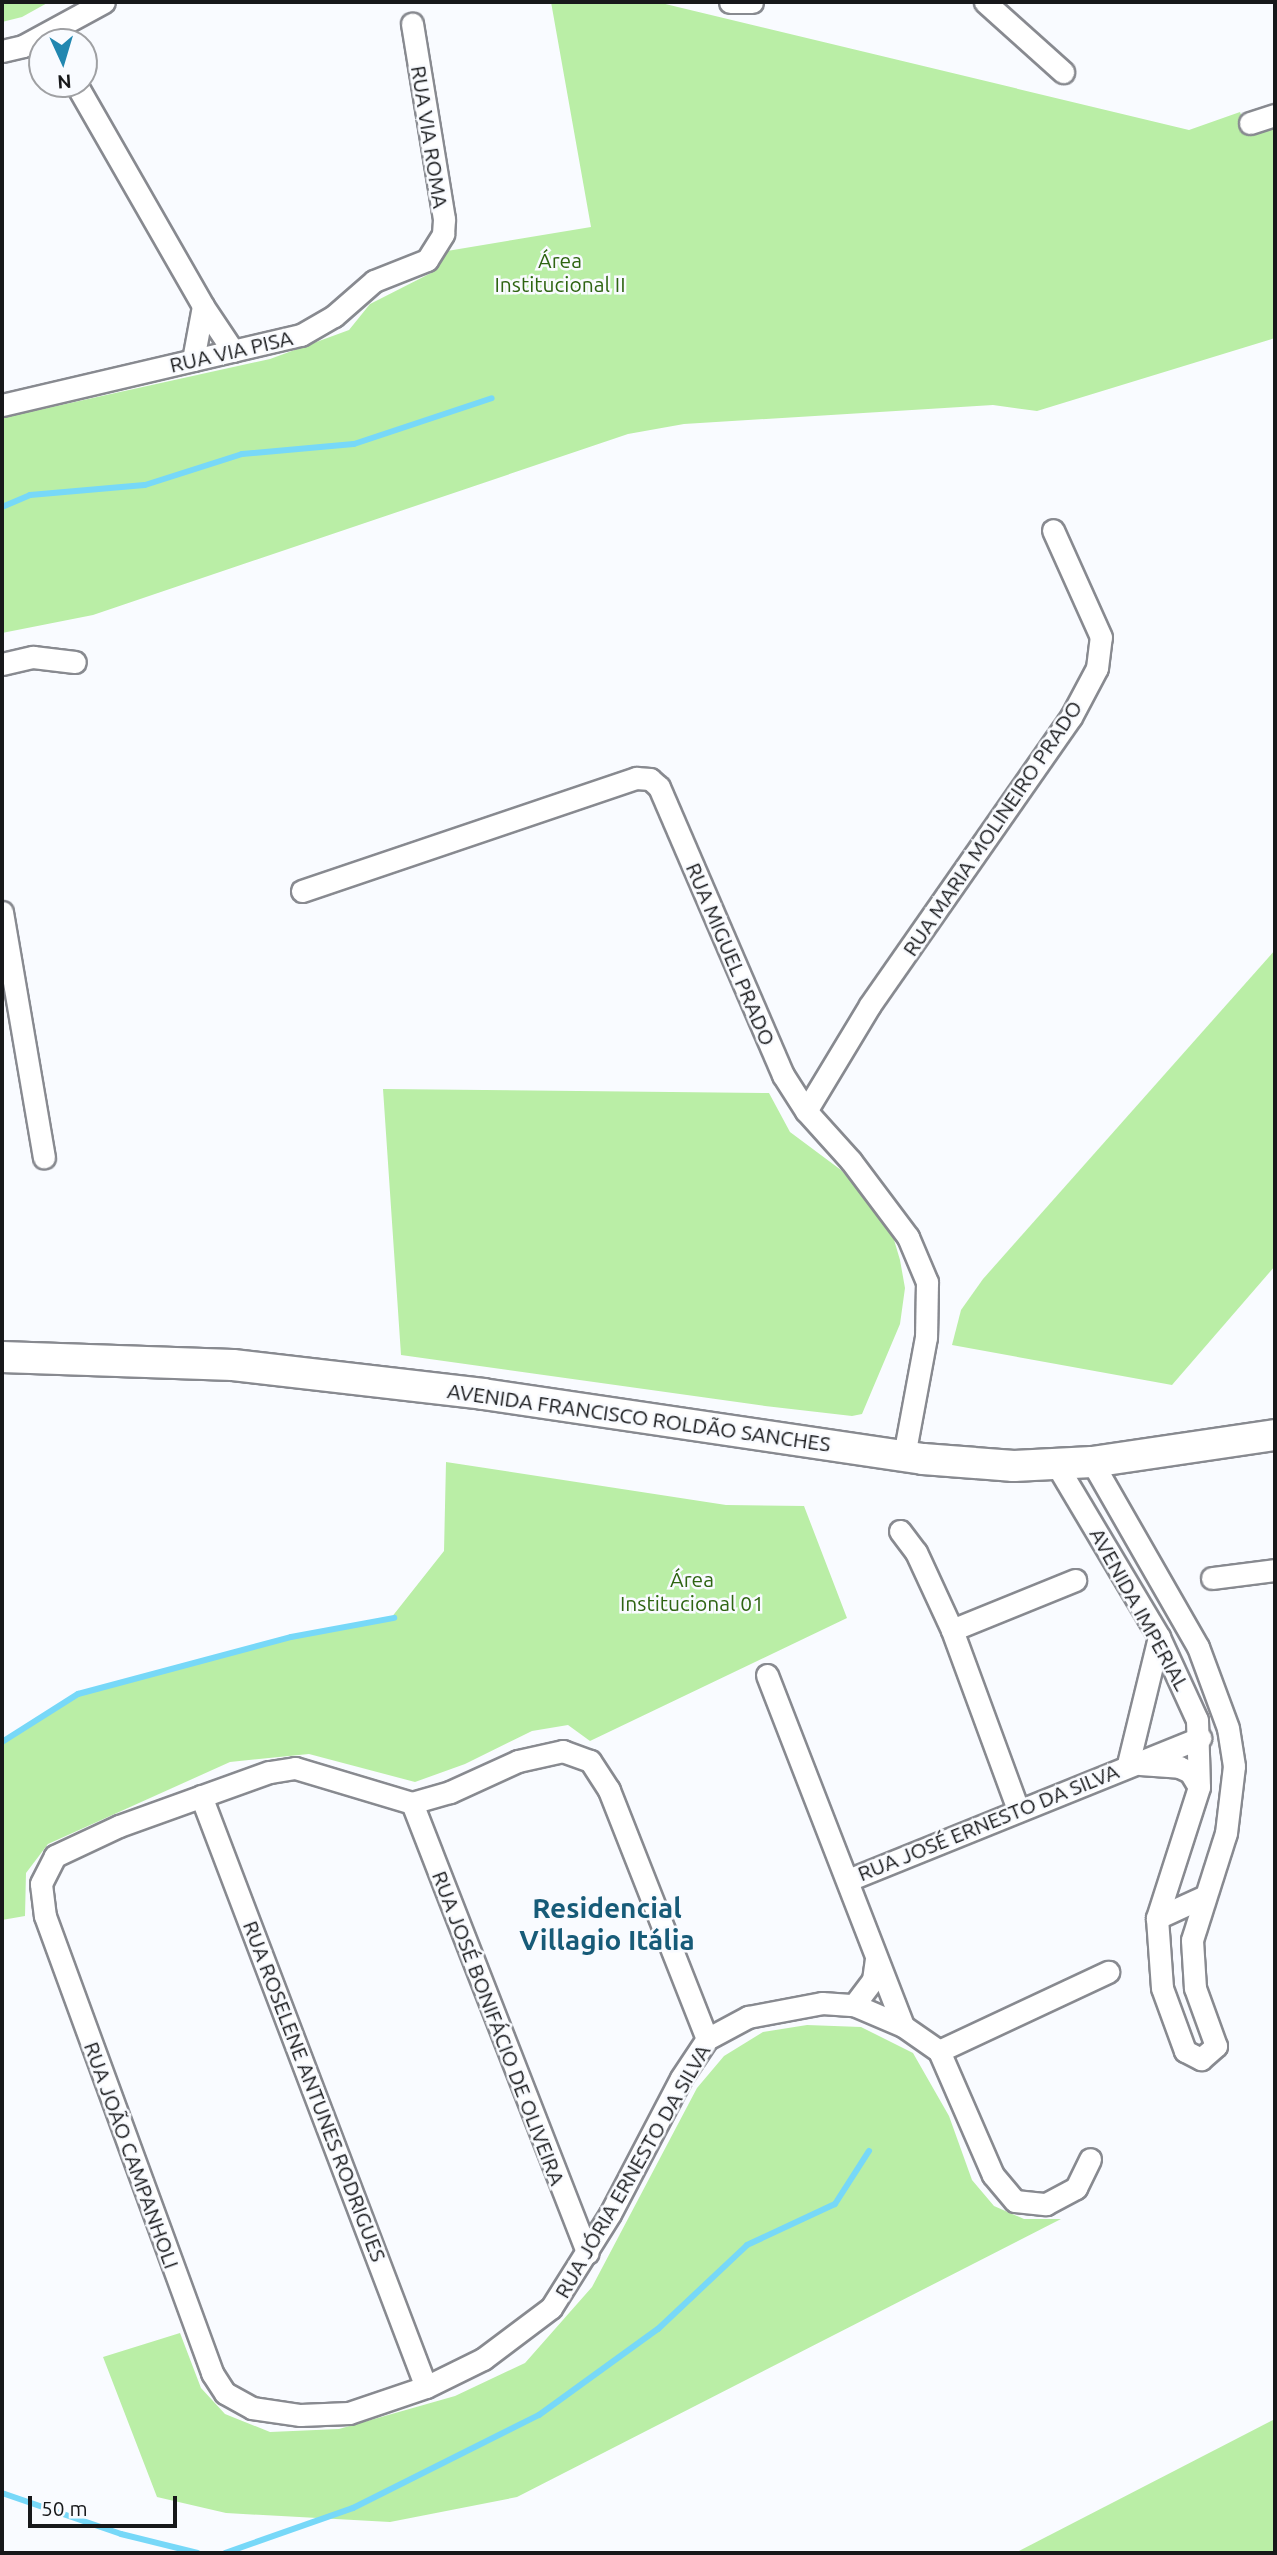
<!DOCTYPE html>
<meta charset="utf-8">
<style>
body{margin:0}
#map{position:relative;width:1277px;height:2555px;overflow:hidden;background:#f9fbff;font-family:Ubuntu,sans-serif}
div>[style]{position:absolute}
.green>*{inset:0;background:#baeea6}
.stream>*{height:6px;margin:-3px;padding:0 3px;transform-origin:3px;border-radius:3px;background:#77d8f8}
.roads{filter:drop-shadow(2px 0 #888a90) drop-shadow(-2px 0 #888a90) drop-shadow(0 2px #888a90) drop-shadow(0 -2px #888a90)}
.street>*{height:21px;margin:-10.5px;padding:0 10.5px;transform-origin:10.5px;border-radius:10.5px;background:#fff}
.secondary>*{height:30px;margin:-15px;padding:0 15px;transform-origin:15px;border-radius:15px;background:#fff}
span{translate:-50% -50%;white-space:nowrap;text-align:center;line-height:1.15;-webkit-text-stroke:5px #f9fbff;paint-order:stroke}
.street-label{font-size:21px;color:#17181a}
.park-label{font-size:21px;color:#2e6412}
.district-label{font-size:28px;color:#175b78;font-weight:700}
.frame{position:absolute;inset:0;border:4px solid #17181a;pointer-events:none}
.north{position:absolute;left:28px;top:28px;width:70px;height:70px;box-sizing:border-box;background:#f9fbff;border:2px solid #9fa0a3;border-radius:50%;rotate:176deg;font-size:19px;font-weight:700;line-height:28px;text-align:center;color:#17181a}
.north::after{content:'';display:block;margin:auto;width:24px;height:32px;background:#2287b0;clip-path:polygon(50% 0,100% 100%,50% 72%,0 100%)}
.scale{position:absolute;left:28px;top:2496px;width:149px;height:32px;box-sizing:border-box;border:4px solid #17181a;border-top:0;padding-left:9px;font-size:21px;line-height:24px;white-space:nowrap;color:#17181a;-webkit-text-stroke:5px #f9fbff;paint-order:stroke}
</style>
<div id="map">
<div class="green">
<div style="clip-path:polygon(2px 2px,49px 2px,22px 17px,2px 22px)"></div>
<div style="clip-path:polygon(551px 2px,657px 2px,1189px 130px,1240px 112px,1250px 135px,1275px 126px,1275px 338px,1037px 411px,993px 405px,684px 424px,628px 434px,93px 615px,2px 633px,2px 418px,270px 359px,349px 330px,370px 304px,433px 272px,433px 264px,447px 251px,591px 227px)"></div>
<div style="clip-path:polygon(1275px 950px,1275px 1266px,1172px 1385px,952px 1345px,961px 1310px,983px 1279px)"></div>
<div style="clip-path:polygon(383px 1089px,769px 1093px,790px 1132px,841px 1170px,874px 1208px,892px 1233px,900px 1260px,905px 1288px,900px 1324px,862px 1414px,852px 1416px,765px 1406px,401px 1355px)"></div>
<div style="clip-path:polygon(446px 1462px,726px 1505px,804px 1506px,847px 1618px,590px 1741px,568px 1725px,532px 1731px,465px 1764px,415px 1782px,309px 1754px,230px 1762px,48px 1844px,26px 1873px,25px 1916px,2px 1920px,2px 1744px,78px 1694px,291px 1637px,391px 1618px,444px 1551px)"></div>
<div style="clip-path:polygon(807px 2025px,861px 2027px,913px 2053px,949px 2116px,972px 2180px,994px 2206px,1024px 2219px,1061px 2219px,517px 2497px,390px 2522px,226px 2513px,157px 2497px,103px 2357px,180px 2333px,201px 2388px,225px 2414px,270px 2432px,339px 2429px,455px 2396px,525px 2363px,592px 2287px,697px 2088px,724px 2056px,763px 2032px)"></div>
<div style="clip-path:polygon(1275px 2419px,1275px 2553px,1015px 2553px)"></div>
</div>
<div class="stream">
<div style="left:2px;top:507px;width:30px;rotate:-23deg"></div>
<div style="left:30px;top:495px;width:115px;rotate:-5deg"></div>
<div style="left:145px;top:485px;width:102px;rotate:-17.7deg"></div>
<div style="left:242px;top:454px;width:112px;rotate:-5.1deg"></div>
<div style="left:354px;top:444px;width:145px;rotate:-18.4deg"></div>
<div style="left:2px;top:1742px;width:90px;rotate:-32.3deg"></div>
<div style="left:78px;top:1694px;width:220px;rotate:-15deg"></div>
<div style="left:291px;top:1637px;width:105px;rotate:-10.5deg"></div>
<div style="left:2px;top:2493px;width:126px;rotate:19deg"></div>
<div style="left:121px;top:2534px;width:79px;rotate:13.9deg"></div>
<div style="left:225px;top:2553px;width:136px;rotate:-19.4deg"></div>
<div style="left:353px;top:2508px;width:208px;rotate:-26.6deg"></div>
<div style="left:539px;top:2415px;width:147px;rotate:-35.9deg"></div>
<div style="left:658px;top:2329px;width:122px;rotate:-43.3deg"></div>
<div style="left:747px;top:2245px;width:97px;rotate:-25deg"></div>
<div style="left:835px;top:2204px;width:63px;rotate:-57.3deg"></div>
</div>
<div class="roads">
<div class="street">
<div style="left:730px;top:2px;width:22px"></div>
<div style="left:985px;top:2px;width:105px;rotate:41.9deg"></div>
<div style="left:2px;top:51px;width:22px;rotate:-13deg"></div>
<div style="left:23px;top:46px;width:92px;rotate:-28.5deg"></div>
<div style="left:76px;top:84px;width:256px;rotate:60.2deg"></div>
<div style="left:1250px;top:123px;width:26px;rotate:-18deg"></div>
<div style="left:193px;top:360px;width:55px;rotate:-79.5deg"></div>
<div style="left:203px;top:306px;width:54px;rotate:56.3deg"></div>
<div style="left:2px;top:405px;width:307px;rotate:-13.2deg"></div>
<div style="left:301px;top:335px;width:38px;rotate:-30deg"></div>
<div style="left:334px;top:316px;width:53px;rotate:-41.2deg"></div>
<div style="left:374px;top:281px;width:57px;rotate:-21.6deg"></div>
<div style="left:427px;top:260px;width:31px;rotate:-58deg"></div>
<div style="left:443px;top:234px;width:15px;rotate:-86deg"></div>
<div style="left:444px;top:219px;width:198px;rotate:-99.3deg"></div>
<div style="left:2px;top:664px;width:32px;rotate:-13deg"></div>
<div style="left:33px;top:657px;width:42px;rotate:6.8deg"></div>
<div style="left:302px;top:891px;width:353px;rotate:-18.7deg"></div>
<div style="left:636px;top:778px;width:14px;rotate:4deg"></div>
<div style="left:650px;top:779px;width:12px;rotate:42deg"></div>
<div style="left:659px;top:787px;width:314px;rotate:66.7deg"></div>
<div style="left:783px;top:1075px;width:43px;rotate:57.4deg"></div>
<div style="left:806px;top:1111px;width:67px;rotate:48deg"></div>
<div style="left:851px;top:1161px;width:95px;rotate:53.1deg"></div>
<div style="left:908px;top:1237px;width:49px;rotate:67.1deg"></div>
<div style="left:927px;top:1282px;width:55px;rotate:91deg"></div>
<div style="left:926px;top:1337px;width:121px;rotate:100.5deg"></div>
<div style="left:2px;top:912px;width:249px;rotate:80.3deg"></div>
<div style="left:806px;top:1111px;width:124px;rotate:-58.9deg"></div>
<div style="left:870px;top:1005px;width:351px;rotate:-55.1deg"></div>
<div style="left:1071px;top:717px;width:55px;rotate:-62deg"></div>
<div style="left:1097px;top:668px;width:31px;rotate:-83deg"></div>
<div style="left:1101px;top:637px;width:117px;rotate:-114.2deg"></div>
<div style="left:1056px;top:1464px;width:201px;rotate:59.2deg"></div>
<div style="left:1159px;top:1637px;width:91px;rotate:65.4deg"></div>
<div style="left:1197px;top:1720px;width:67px;rotate:88.3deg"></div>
<div style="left:1199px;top:1787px;width:138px;rotate:107.8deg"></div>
<div style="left:1157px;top:1918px;width:70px;rotate:85.9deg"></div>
<div style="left:1162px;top:1988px;width:67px;rotate:69.9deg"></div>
<div style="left:1185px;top:2051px;width:18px;rotate:27deg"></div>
<div style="left:1201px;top:2059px;width:20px;rotate:-41deg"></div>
<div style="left:1216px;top:2046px;width:62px;rotate:-109.9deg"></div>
<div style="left:1195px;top:1988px;width:48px;rotate:-93.6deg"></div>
<div style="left:1192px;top:1940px;width:112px;rotate:-72.4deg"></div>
<div style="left:1226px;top:1833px;width:67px;rotate:-83.2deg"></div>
<div style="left:1234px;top:1766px;width:38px;rotate:-99deg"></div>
<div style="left:1228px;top:1728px;width:86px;rotate:-110.3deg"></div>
<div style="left:1198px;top:1647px;width:213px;rotate:-119.8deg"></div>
<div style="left:900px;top:1531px;width:26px;rotate:53deg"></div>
<div style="left:916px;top:1552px;width:86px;rotate:65.2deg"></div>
<div style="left:952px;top:1630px;width:191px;rotate:69.8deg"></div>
<div style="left:1212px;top:1578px;width:64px;rotate:-7.2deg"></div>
<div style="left:952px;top:1630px;width:133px;rotate:-22.1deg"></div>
<div style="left:767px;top:1675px;width:376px;rotate:68.8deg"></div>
<div style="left:1128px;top:1764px;width:131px;rotate:-76.3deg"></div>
<div style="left:1140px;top:1764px;width:39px;rotate:4deg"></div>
<div style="left:1179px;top:1767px;width:12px;rotate:24deg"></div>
<div style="left:1190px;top:1772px;width:17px;rotate:59deg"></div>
<div style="left:201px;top:1796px;width:632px;rotate:69.16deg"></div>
<div style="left:412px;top:1803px;width:483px;rotate:68.7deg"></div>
<div style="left:848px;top:1880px;width:380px;rotate:-22deg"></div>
<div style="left:1157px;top:1918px;width:51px;rotate:-24.5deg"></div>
<div style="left:854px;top:2005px;width:31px;rotate:-53deg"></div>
<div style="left:873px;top:1980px;width:22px;rotate:-82deg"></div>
<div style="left:707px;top:2039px;width:268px;rotate:-111.5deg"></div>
<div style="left:609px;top:1790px;width:35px;rotate:-123deg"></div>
<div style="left:590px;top:1761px;width:29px;rotate:-160deg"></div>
<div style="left:563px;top:1751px;width:46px;rotate:167.5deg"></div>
<div style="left:518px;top:1761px;width:75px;rotate:155.5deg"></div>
<div style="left:450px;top:1792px;width:40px;rotate:164deg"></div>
<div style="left:412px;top:1803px;width:122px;rotate:-163.3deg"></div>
<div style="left:295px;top:1768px;width:26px;rotate:171deg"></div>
<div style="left:269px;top:1772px;width:159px;rotate:160.2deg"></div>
<div style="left:119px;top:1826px;width:71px;rotate:154.9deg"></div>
<div style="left:55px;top:1856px;width:31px;rotate:117deg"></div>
<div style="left:41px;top:1884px;width:32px;rotate:83deg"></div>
<div style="left:45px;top:1916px;width:487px;rotate:69.9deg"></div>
<div style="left:212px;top:2373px;width:24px;rotate:57deg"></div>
<div style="left:225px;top:2393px;width:31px;rotate:29deg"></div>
<div style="left:252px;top:2408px;width:49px;rotate:8.3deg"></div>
<div style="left:300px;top:2415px;width:49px;rotate:-2.3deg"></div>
<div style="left:349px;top:2413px;width:81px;rotate:-18.7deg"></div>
<div style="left:426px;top:2387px;width:64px;rotate:-26.2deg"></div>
<div style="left:483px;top:2359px;width:85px;rotate:-36.9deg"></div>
<div style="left:551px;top:2308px;width:111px;rotate:-57.9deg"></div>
<div style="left:610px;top:2214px;width:153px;rotate:-62.4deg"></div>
<div style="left:681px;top:2078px;width:47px;rotate:-56.3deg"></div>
<div style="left:707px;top:2039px;width:47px;rotate:-28.2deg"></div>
<div style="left:748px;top:2017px;width:75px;rotate:-10.7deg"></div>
<div style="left:822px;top:2003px;width:32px;rotate:4deg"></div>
<div style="left:854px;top:2005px;width:53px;rotate:23.2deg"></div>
<div style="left:903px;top:2026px;width:44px;rotate:34.8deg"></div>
<div style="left:939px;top:2051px;width:135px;rotate:66.5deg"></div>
<div style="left:993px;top:2175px;width:34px;rotate:50deg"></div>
<div style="left:1015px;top:2201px;width:31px;rotate:6deg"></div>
<div style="left:1046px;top:2204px;width:34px;rotate:-28deg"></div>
<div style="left:1076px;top:2188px;width:32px;rotate:-64deg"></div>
<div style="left:939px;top:2051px;width:187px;rotate:-25.1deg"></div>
</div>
<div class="secondary">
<div style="left:2px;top:1357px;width:231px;rotate:2deg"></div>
<div style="left:233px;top:1365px;width:252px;rotate:6.6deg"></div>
<div style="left:483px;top:1394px;width:445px;rotate:8.4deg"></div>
<div style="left:923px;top:1459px;width:91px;rotate:4.4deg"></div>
<div style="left:1014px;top:1466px;width:78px;rotate:-2.9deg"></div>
<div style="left:1092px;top:1462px;width:185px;rotate:-8.4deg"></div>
</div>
</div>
<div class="street-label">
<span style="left:430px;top:137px;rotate:81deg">RUA VIA ROMA</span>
<span style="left:231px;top:351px;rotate:-13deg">RUA VIA PISA</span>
<span style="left:992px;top:828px;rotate:-56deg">RUA MARIA MOLINEIRO PRADO</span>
<span style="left:731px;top:954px;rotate:67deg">RUA MIGUEL PRADO</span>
<span style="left:639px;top:1417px;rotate:8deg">AVENIDA FRANCISCO ROLDÃO SANCHES</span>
<span style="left:1140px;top:1609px;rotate:61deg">AVENIDA IMPERIAL</span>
<span style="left:988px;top:1822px;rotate:-22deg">RUA JOSÉ ERNESTO DA SILVA</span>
<span style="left:499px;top:2028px;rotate:69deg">RUA JOSÉ BONIFÁCIO DE OLIVEIRA</span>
<span style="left:315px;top:2091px;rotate:69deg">RUA ROSELENE ANTUNES RODRIGUES</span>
<span style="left:132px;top:2155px;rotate:70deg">RUA JOÃO CAMPANHOLI</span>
<span style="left:632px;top:2171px;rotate:-60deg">RUA JÓRIA ERNESTO DA SILVA</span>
</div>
<div class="park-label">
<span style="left:560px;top:272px">Área<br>Institucional II</span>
<span style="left:692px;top:1591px">Área<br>Institucional 01</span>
</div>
<div class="district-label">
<span style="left:607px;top:1924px">Residencial<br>Villagio Itália</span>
</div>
<div class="frame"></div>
<div class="north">N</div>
<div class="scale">50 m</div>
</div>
